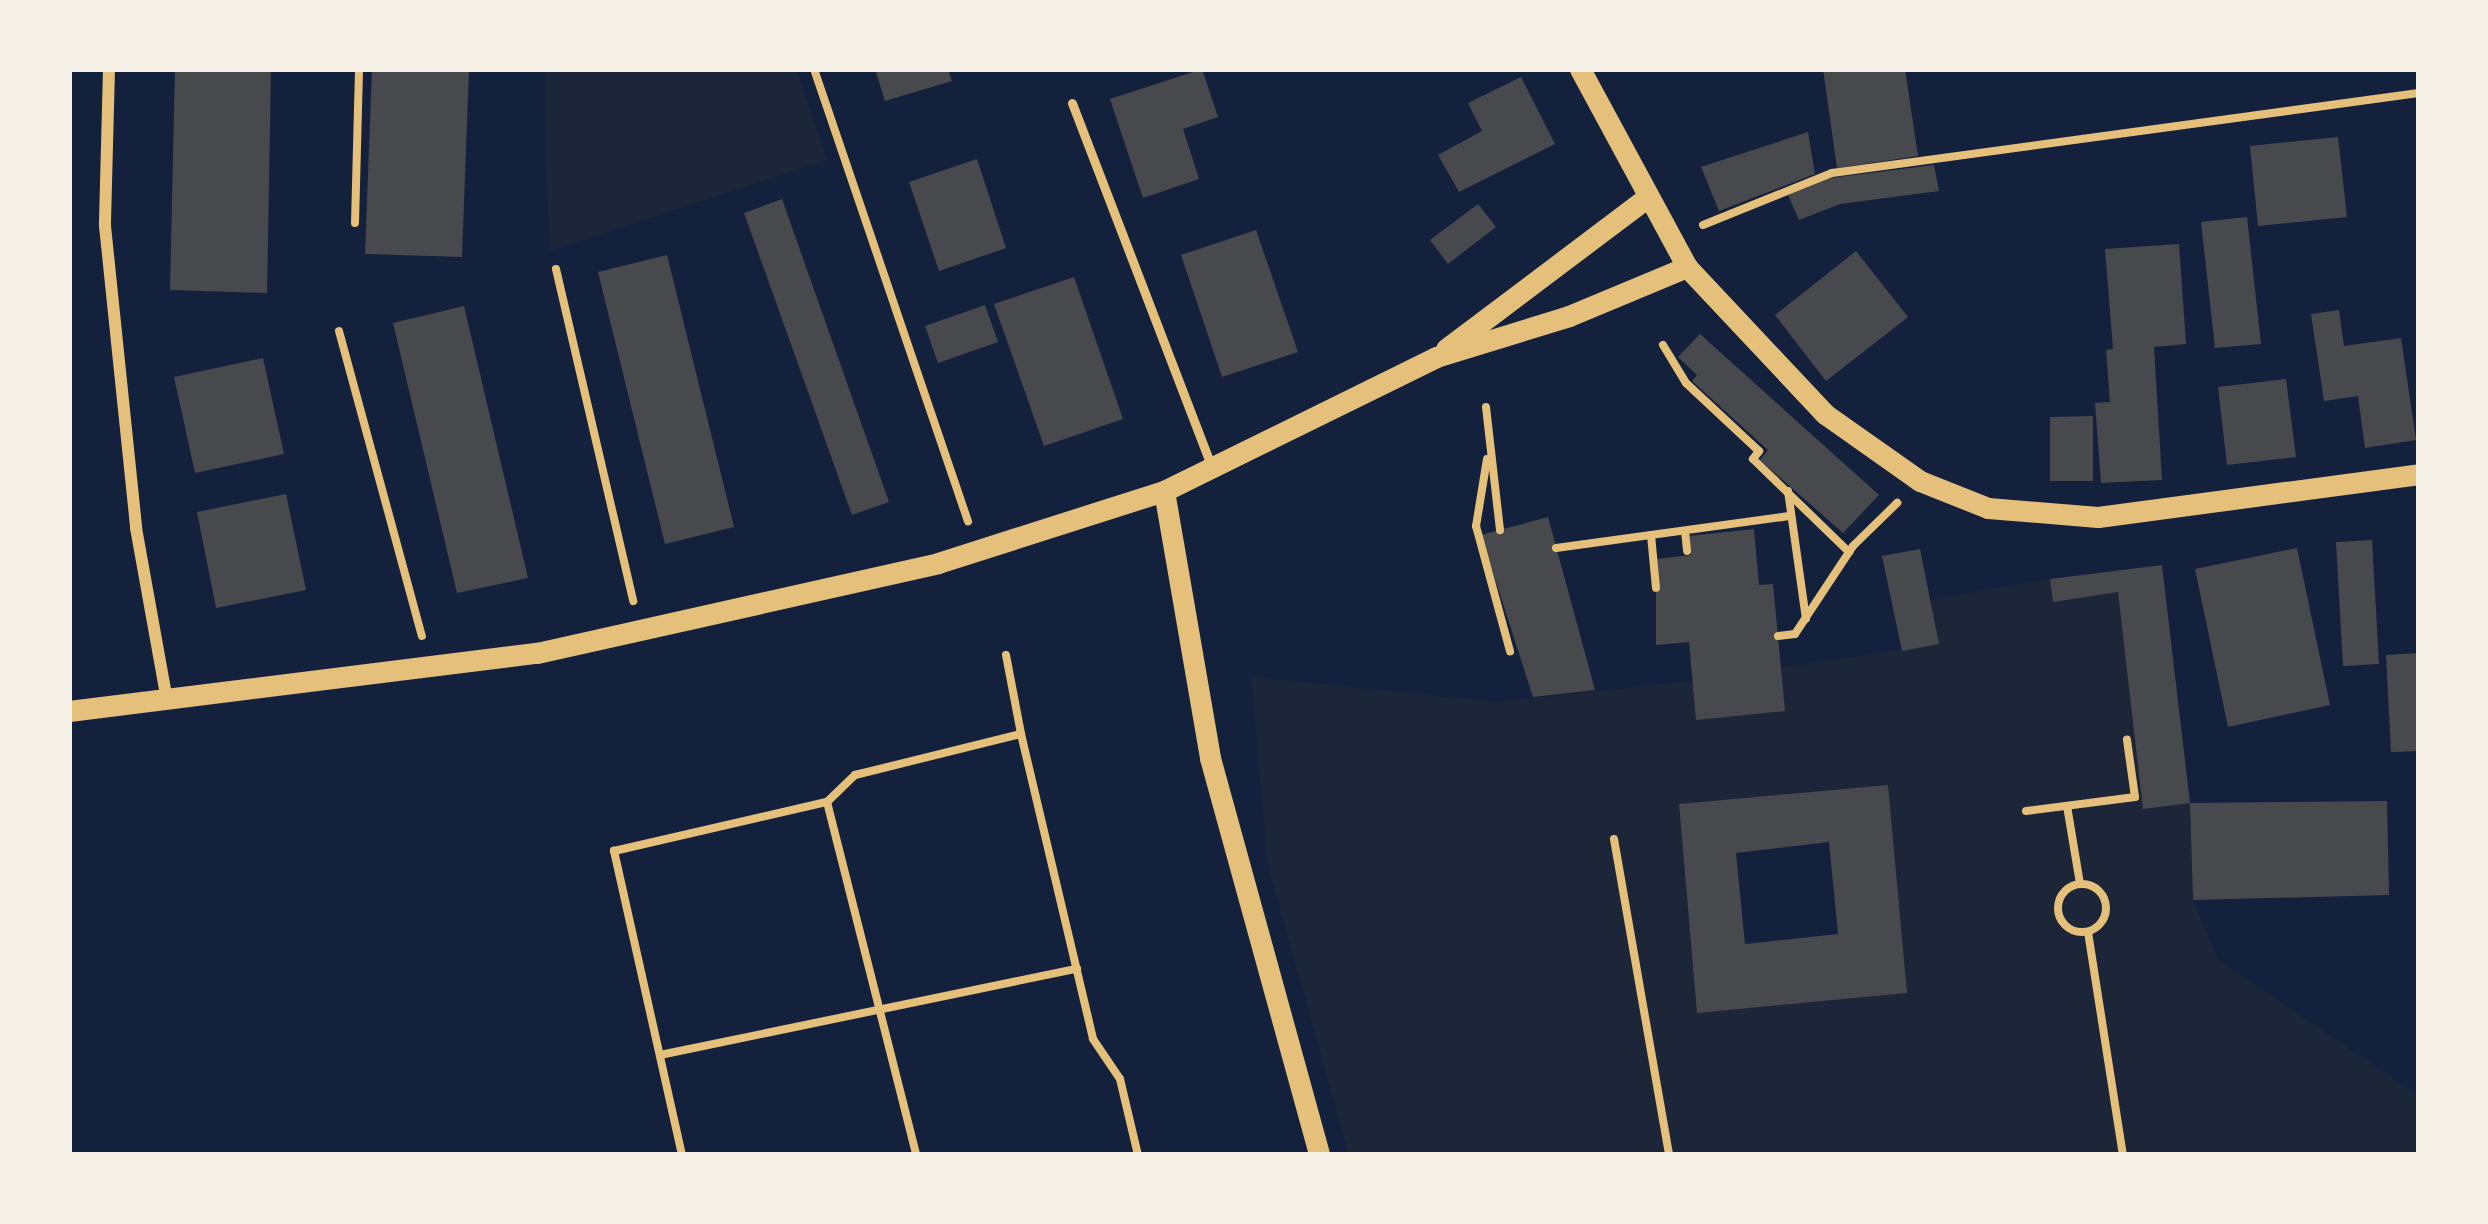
<!DOCTYPE html>
<style>
body{margin:0}
#map{position:relative;width:2488px;height:1224px;overflow:hidden;background:#14213d;font-family:"PT Sans Narrow",sans-serif}
div>[style]{position:absolute}
.green>*{inset:0;background:#1d2539}
.building>*{inset:0;background:#48494c}
.path>*{height:8px;margin:-4px;padding:0 4px;transform-origin:4px;border-radius:4px;background:#e5c07b}
.path>.ring{margin:-4px;padding:0;box-sizing:content-box;background:none;border:8px solid #e5c07b;border-radius:50%}
.service>*{height:9px;margin:-4.5px;padding:0 4.5px;transform-origin:4.5px;border-radius:4.5px;background:#e5c07b}
.minor>*{height:12px;margin:-6px;padding:0 6px;transform-origin:6px;border-radius:6px;background:#e5c07b}
.tertiary>*{height:21px;margin:-10.5px;padding:0 10.5px;transform-origin:10.5px;border-radius:10.5px;background:#e5c07b}
span{translate:-50% -50%;white-space:nowrap;text-align:center;line-height:1.15;-webkit-text-stroke:9px #f6f1e7;paint-order:stroke}
.frame{position:absolute;inset:0;border:72px solid #f6f1e7;pointer-events:none}
</style>
<div id="map">
<div class="green">
<div style="clip-path:polygon(545px 69px,796px 69px,827px 160px,549px 251px)"></div>
<div style="clip-path:polygon(evenodd,2050px 579px,2053px 601px,2118px 592px,2190px 803px,2193px 900px,2218px 960px,2419px 1096px,2419px 1155px,1349px 1155px,1268px 866px,1251px 677px,1496px 702px,1693px 681px,1938px 644px,1930px 600px,2050px 579px,1887px 785px,1907px 993px,1697px 1012px,1679px 804px,1887px 785px)"></div>
</div>
<div class="building">
<div style="clip-path:polygon(175px 69px,271px 69px,267px 293px,170px 290px)"></div>
<div style="clip-path:polygon(372px 69px,469px 69px,462px 257px,365px 254px)"></div>
<div style="clip-path:polygon(875px 69px,948px 69px,952px 81px,885px 101px)"></div>
<div style="clip-path:polygon(1202px 69px,1218px 117px,1183px 129px,1199px 179px,1143px 198px,1110px 99px)"></div>
<div style="clip-path:polygon(1823px 69px,1905px 69px,1918px 156px,1837px 168px)"></div>
<div style="clip-path:polygon(1521px 77px,1555px 144px,1459px 192px,1438px 155px,1482px 131px,1468px 103px)"></div>
<div style="clip-path:polygon(1808px 132px,1815px 174px,1719px 211px,1701px 167px)"></div>
<div style="clip-path:polygon(2338px 137px,2347px 217px,2258px 226px,2250px 146px)"></div>
<div style="clip-path:polygon(977px 159px,1006px 248px,939px 271px,909px 182px)"></div>
<div style="clip-path:polygon(1934px 165px,1939px 191px,1840px 204px,1799px 220px,1788px 195px,1831px 178px)"></div>
<div style="clip-path:polygon(782px 199px,889px 502px,852px 515px,744px 213px)"></div>
<div style="clip-path:polygon(1478px 204px,1496px 227px,1448px 264px,1430px 240px)"></div>
<div style="clip-path:polygon(2247px 217px,2261px 344px,2215px 348px,2201px 222px)"></div>
<div style="clip-path:polygon(1256px 230px,1298px 352px,1222px 377px,1181px 255px)"></div>
<div style="clip-path:polygon(2179px 244px,2186px 344px,2154px 347px,2162px 480px,2101px 483px,2095px 403px,2110px 402px,2106px 350px,2113px 349px,2105px 249px)"></div>
<div style="clip-path:polygon(1856px 251px,1908px 317px,1826px 381px,1775px 315px)"></div>
<div style="clip-path:polygon(667px 255px,734px 527px,665px 544px,598px 272px)"></div>
<div style="clip-path:polygon(1074px 277px,1123px 419px,1044px 446px,994px 304px)"></div>
<div style="clip-path:polygon(985px 305px,998px 342px,938px 363px,925px 326px)"></div>
<div style="clip-path:polygon(464px 306px,528px 578px,457px 593px,393px 323px)"></div>
<div style="clip-path:polygon(2339px 310px,2344px 346px,2401px 338px,2416px 440px,2365px 448px,2358px 396px,2324px 401px,2311px 314px)"></div>
<div style="clip-path:polygon(1700px 334px,1879px 495px,1843px 533px,1760px 460px,1768px 450px,1692px 381px,1697px 375px,1678px 357px)"></div>
<div style="clip-path:polygon(263px 358px,284px 454px,195px 473px,174px 377px)"></div>
<div style="clip-path:polygon(2286px 379px,2296px 457px,2227px 465px,2218px 387px)"></div>
<div style="clip-path:polygon(2093px 416px,2093px 481px,2050px 481px,2050px 417px)"></div>
<div style="clip-path:polygon(286px 494px,306px 590px,216px 608px,197px 512px)"></div>
<div style="clip-path:polygon(1548px 517px,1595px 690px,1533px 697px,1481px 535px)"></div>
<div style="clip-path:polygon(1754px 529px,1759px 585px,1773px 584px,1785px 711px,1696px 720px,1689px 642px,1656px 645px,1656px 559px,1691px 555px,1689px 536px)"></div>
<div style="clip-path:polygon(2372px 540px,2379px 664px,2343px 666px,2336px 542px)"></div>
<div style="clip-path:polygon(2297px 548px,2330px 705px,2228px 727px,2195px 569px)"></div>
<div style="clip-path:polygon(1920px 549px,1939px 644px,1902px 651px,1882px 556px)"></div>
<div style="clip-path:polygon(2162px 565px,2190px 803px,2143px 809px,2118px 592px,2053px 602px,2050px 579px)"></div>
<div style="clip-path:polygon(2419px 653px,2419px 751px,2391px 752px,2386px 655px)"></div>
<div style="clip-path:polygon(evenodd,1888px 785px,1907px 993px,1697px 1013px,1679px 804px,1888px 785px,1829px 842px,1838px 934px,1745px 944px,1736px 853px,1829px 842px)"></div>
<div style="clip-path:polygon(2387px 801px,2389px 895px,2193px 900px,2190px 803px)"></div>
</div>
<div class="path">
<div style="left:814px;top:69px;width:478px;rotate:71.2deg"></div>
<div style="left:355px;top:223px;width:154px;rotate:-88.5deg"></div>
<div style="left:1703px;top:225px;width:139px;rotate:-22deg"></div>
<div style="left:1832px;top:173px;width:592px;rotate:-7.76deg"></div>
<div style="left:556px;top:269px;width:341px;rotate:76.9deg"></div>
<div style="left:339px;top:331px;width:316px;rotate:74.8deg"></div>
<div style="left:1663px;top:345px;width:44px;rotate:58.8deg"></div>
<div style="left:1686px;top:383px;width:100px;rotate:43deg"></div>
<div style="left:1759px;top:451px;width:10px;rotate:127deg"></div>
<div style="left:1753px;top:459px;width:134px;rotate:44.1deg"></div>
<div style="left:1486px;top:407px;width:124px;rotate:83.5deg"></div>
<div style="left:1487px;top:459px;width:68px;rotate:99.3deg"></div>
<div style="left:1476px;top:526px;width:130px;rotate:74.8deg"></div>
<div style="left:1788px;top:491px;width:129px;rotate:82deg"></div>
<div style="left:1685px;top:531px;width:20px;rotate:84deg"></div>
<div style="left:1651px;top:535px;width:53px;rotate:84.6deg"></div>
<div style="left:1556px;top:548px;width:237px;rotate:-7.8deg"></div>
<div style="left:1778px;top:636px;width:17px;rotate:-7deg"></div>
<div style="left:1795px;top:634px;width:105px;rotate:-56.6deg"></div>
<div style="left:1853px;top:546px;width:62px;rotate:-44.3deg"></div>
<div style="left:1006px;top:655px;width:80px;rotate:79.2deg"></div>
<div style="left:827px;top:802px;width:364px;rotate:75.8deg"></div>
<div style="left:2067px;top:806px;width:79px;rotate:80.5deg"></div>
<div style="left:2026px;top:811px;width:110px;rotate:-7.3deg"></div>
<div style="left:2135px;top:797px;width:58px;rotate:-98deg"></div>
<div style="left:1614px;top:839px;width:321px;rotate:80.1deg"></div>
<div class="ring" style="left:2058px;top:884px;width:40px;height:40px"></div>
<div style="left:2088px;top:932px;width:226px;rotate:81.1deg"></div>
<div style="left:660px;top:1055px;width:426px;rotate:-11.7deg"></div>
<div style="left:682px;top:1155px;width:312px;rotate:-102.6deg"></div>
<div style="left:614px;top:851px;width:219px;rotate:-13deg"></div>
<div style="left:827px;top:802px;width:39px;rotate:-44deg"></div>
<div style="left:855px;top:775px;width:171px;rotate:-13.9deg"></div>
<div style="left:1021px;top:734px;width:313px;rotate:76.7deg"></div>
<div style="left:1093px;top:1039px;width:48px;rotate:56deg"></div>
<div style="left:1120px;top:1079px;width:78px;rotate:76.7deg"></div>
</div>
<div class="service">
<div style="left:1072px;top:103px;width:391px;rotate:69deg"></div>
</div>
<div class="minor">
<div style="left:109px;top:69px;width:157px;rotate:91.5deg"></div>
<div style="left:105px;top:226px;width:304px;rotate:84.1deg"></div>
<div style="left:136px;top:528px;width:176px;rotate:79.8deg"></div>
</div>
<div class="tertiary">
<div style="left:1580px;top:69px;width:225px;rotate:61.6deg"></div>
<div style="left:1687px;top:267px;width:202px;rotate:46.8deg"></div>
<div style="left:1825px;top:414px;width:116px;rotate:35.2deg"></div>
<div style="left:1920px;top:481px;width:73px;rotate:21.7deg"></div>
<div style="left:1988px;top:508px;width:110px;rotate:4.7deg"></div>
<div style="left:2098px;top:517px;width:324px;rotate:-7.6deg"></div>
<div style="left:1446px;top:349px;width:248px;rotate:-37deg"></div>
<div style="left:1164px;top:491px;width:271px;rotate:80.2deg"></div>
<div style="left:1210px;top:758px;width:412px;rotate:74.6deg"></div>
<div style="left:69px;top:711px;width:472px;rotate:-7.1deg"></div>
<div style="left:537px;top:653px;width:411px;rotate:-12.6deg"></div>
<div style="left:938px;top:563px;width:237px;rotate:-17.7deg"></div>
<div style="left:1164px;top:491px;width:303px;rotate:-26.2deg"></div>
<div style="left:1436px;top:357px;width:139px;rotate:-17.1deg"></div>
<div style="left:1569px;top:316px;width:128px;rotate:-22.6deg"></div>
</div>
<div class="frame"></div>
</div>
